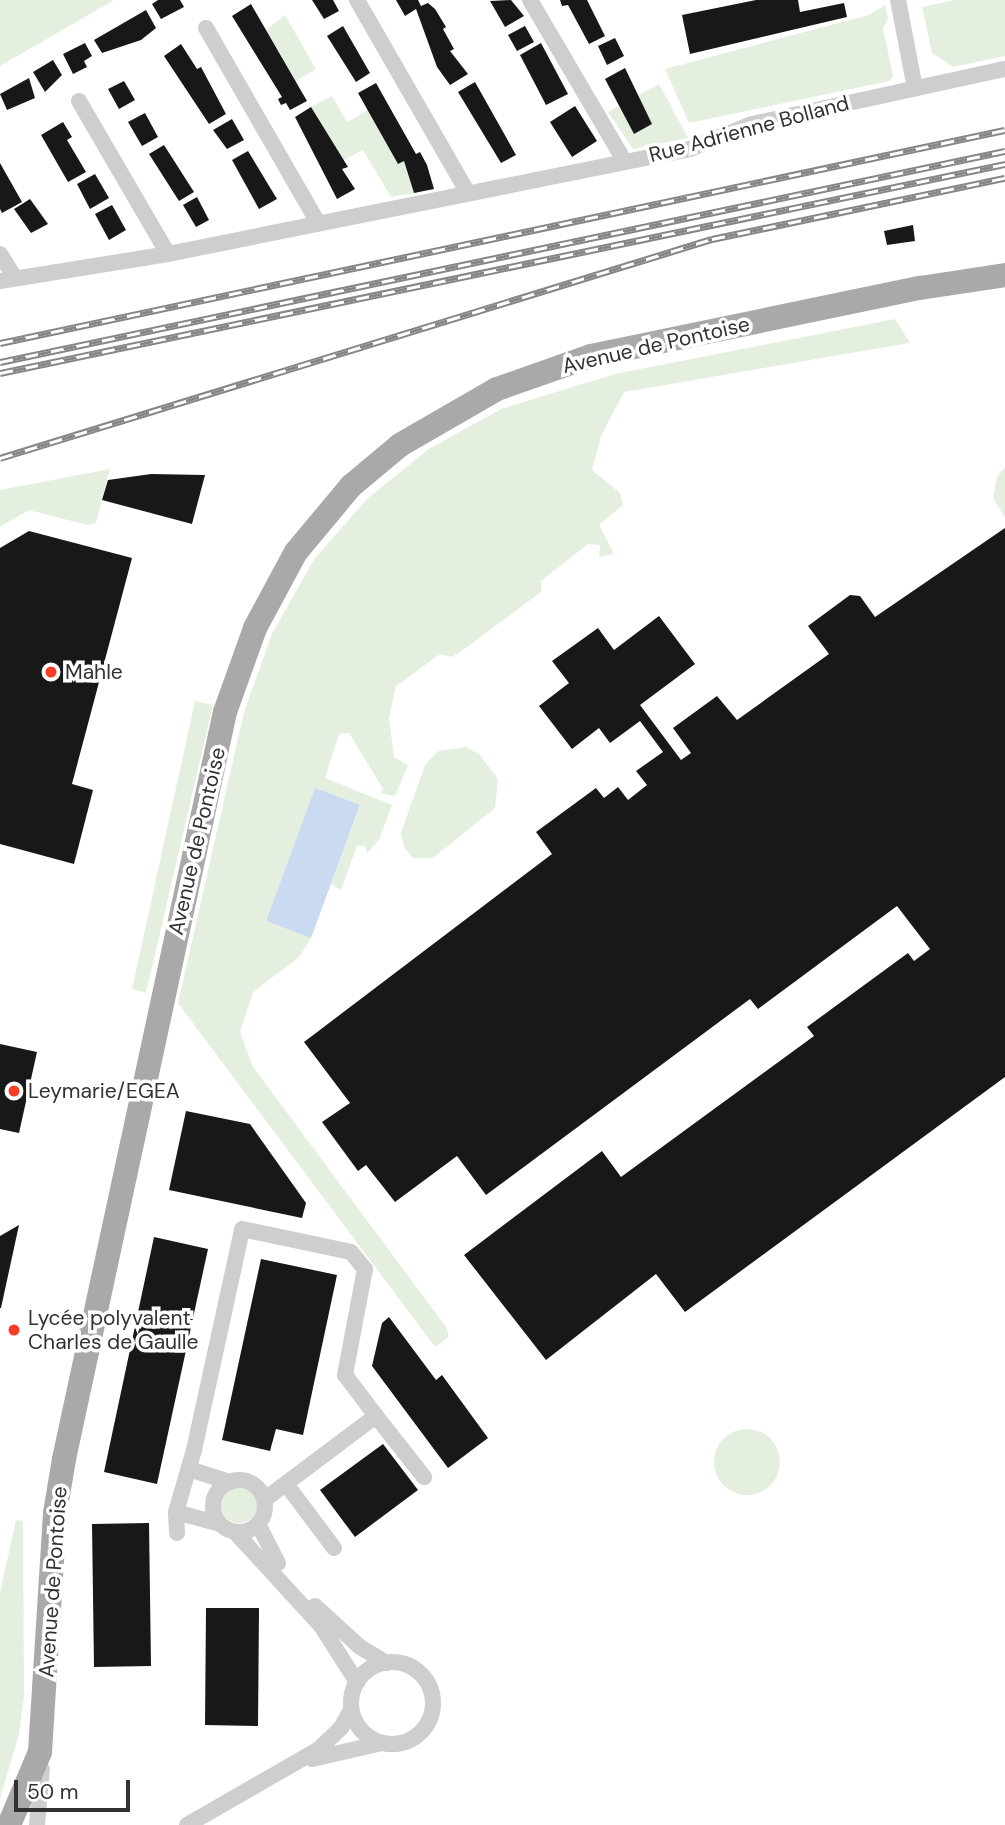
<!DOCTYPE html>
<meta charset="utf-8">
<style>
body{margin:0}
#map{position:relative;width:1005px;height:1825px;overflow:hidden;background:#fff;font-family:"DM Sans",sans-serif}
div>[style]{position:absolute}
.green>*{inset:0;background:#e4efdf}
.round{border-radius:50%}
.water>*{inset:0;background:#cadaf0}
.building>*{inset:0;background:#181818}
.street>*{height:16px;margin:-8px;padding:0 8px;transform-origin:8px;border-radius:8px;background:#cecece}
.street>.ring{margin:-8px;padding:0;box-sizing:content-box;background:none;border:16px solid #cecece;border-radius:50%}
.primary>*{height:24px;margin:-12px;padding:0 12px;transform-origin:12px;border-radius:12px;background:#a9a9a9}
.rail>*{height:7px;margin-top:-3.5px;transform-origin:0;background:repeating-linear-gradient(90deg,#fff 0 13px,#868686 0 26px);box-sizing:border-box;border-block:2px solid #868686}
.dots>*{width:19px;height:19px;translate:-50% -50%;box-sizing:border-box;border:4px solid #fff;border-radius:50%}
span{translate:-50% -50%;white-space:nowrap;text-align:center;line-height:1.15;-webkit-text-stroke:7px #fff;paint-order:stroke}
.street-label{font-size:21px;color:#313131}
.poi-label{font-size:21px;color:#313131}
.left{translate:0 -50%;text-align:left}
.scale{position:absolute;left:14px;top:1780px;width:116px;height:32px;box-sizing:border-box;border:4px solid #313131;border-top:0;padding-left:9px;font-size:21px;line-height:24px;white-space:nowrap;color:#313131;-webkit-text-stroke:5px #fff;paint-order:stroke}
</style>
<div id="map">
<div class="green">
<div style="clip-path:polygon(0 0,114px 0,0 66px)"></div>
<div style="clip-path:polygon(955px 0,1005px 0,1005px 56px,953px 67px,932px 53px,922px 7px)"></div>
<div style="clip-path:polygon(885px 5px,888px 19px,883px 28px,893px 76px,889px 81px,689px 123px,665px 69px,869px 15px)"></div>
<div style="clip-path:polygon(285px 15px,316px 69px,296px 81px,266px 30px)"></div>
<div style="clip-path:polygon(659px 84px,688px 138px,633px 149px,608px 112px,619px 106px,634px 134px,652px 124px,637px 96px)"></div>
<div style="clip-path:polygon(332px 96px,347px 122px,368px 110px,398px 164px,404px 161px,414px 193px,391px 197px,363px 150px,342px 161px,311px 107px)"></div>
<div style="clip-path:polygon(895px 319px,910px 343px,624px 392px,601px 436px,592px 470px,620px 493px,623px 505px,599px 525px,614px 554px,599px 557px,600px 545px,588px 544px,541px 581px,541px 592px,460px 652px,452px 657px,440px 654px,396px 686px,389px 718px,394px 757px,408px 765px,395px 796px,380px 793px,383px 789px,349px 733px,339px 734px,325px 778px,392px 805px,379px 840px,367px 853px,365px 846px,357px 846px,341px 890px,331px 884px,360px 806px,315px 789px,266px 921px,311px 938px,299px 957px,253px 992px,240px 1032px,253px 1067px,446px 1327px,449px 1337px,435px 1347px,178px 1003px,244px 712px,272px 634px,315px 558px,368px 498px,429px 449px,501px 409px,615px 374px)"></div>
<div style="clip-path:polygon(1005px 467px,1005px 517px,993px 499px,997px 477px)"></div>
<div style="clip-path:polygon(110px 469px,96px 523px,87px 525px,29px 510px,0 527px,0 490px)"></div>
<div style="clip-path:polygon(195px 701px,213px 705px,146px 993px,132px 989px)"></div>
<div style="clip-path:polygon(466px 747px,479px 754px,498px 779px,495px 808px,433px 858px,413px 858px,404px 847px,401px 833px,425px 765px,438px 751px)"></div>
<div class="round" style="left:714px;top:1429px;width:66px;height:66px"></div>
<div class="round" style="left:221px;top:1487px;width:36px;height:36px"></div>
<div style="clip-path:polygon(16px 1520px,23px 1521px,24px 1696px,19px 1734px,0 1799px,0 1593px)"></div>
</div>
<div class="water">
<div style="clip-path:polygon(315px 788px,360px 805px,311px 938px,266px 921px)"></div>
</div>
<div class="building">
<div style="clip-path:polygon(158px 0,180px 0,184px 7px,161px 19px,152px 4px)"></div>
<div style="clip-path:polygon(312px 0,333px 0,339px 11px,324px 19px)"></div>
<div style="clip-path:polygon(396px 0,418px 0,421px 6px,428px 3px,435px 9px,446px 27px,443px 29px,454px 49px,450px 51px,468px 74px,450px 85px,437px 67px,416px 9px,405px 16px)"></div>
<div style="clip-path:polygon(511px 0,524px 16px,505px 27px,490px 1px)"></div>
<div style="clip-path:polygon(560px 0,587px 0,605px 36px,589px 44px,568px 5px,562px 6px)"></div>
<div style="clip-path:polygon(756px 0,798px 0,800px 12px,844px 3px,847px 17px,690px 54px,682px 15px)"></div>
<div style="clip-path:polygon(251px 4px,307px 101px,290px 110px,286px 103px,281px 105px,278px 99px,282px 97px,232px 16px)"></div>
<div style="clip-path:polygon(146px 10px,156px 28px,141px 40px,102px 53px,94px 40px)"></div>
<div style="clip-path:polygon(343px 26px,370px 73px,356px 82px,327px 36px)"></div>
<div style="clip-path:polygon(525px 26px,534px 42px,517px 51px,508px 35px)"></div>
<div style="clip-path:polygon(615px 38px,624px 56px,607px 65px,598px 46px)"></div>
<div style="clip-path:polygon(85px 43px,92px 56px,84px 61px,87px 67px,73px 74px,63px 54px)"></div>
<div style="clip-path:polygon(541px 43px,568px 94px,546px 105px,520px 55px)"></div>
<div style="clip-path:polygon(181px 44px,197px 69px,201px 67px,226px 114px,209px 124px,164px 56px)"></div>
<div style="clip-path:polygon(53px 60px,62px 75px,45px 92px,33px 72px)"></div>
<div style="clip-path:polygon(625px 68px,652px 124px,634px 134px,605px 79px)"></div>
<div style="clip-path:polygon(29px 78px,35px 98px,7px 110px,0 94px)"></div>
<div style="clip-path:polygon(124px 81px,135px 100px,119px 109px,108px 89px)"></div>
<div style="clip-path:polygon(475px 82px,516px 155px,501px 163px,458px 92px)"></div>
<div style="clip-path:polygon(376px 83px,416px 154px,420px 152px,427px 165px,434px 189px,414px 193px,404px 161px,398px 164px,358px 93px)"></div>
<div style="clip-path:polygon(575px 106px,597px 141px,572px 157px,550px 122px)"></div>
<div style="clip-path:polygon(311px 107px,348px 167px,342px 169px,355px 189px,337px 199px,295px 117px)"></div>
<div style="clip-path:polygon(145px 113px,158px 137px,142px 146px,128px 122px)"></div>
<div style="clip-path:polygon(232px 119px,244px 140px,227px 149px,213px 130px)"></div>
<div style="clip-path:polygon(63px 122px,72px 137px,67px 140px,86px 172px,68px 182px,41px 135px)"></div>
<div style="clip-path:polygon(164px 145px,194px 192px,179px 201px,149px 154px)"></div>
<div style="clip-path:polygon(248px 151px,277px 199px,259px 209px,232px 160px)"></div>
<div style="clip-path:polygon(0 163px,22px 202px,2px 213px,0 209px)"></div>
<div style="clip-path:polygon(95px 174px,109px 198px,90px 209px,77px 184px)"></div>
<div style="clip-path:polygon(197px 197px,209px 220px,196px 227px,183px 205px)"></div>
<div style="clip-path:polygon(30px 199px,48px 224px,31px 233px,14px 209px)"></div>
<div style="clip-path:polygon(112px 205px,126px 230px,109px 240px,95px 214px)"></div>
<div style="clip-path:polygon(913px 225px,915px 241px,887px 245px,884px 231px)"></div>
<div style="clip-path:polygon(151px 474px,205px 475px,192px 524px,102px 500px,108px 480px)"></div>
<div style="clip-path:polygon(1005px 528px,1005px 1077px,685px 1312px,656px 1274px,546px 1360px,464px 1255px,602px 1151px,621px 1177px,814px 1036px,807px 1027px,908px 953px,914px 961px,930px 949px,897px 906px,758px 1009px,750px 999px,486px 1195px,457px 1156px,395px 1202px,366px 1165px,358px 1171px,322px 1122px,350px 1103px,304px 1042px,552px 854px,536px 832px,596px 788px,604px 798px,618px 787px,628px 800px,647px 785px,636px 771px,663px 752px,640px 721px,610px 743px,599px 728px,572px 749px,539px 706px,569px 683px,552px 661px,598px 628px,614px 650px,659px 616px,695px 664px,640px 705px,681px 760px,691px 753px,673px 728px,717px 696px,737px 720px,829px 654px,808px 626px,850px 595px,860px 596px,875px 617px)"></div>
<div style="clip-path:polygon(29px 531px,132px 558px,72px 784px,93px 790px,74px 864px,0 844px,0 548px)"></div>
<div style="clip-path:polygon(0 1044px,37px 1052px,19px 1133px,0 1129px)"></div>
<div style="clip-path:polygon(186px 1111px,250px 1124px,306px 1203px,302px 1218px,169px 1190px)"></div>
<div style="clip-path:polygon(19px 1225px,1px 1308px,0 1308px,0 1236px)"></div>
<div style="clip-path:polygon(154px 1237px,208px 1249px,157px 1484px,104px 1472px)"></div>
<div style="clip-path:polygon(261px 1259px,337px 1275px,303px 1435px,276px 1429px,270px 1451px,222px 1440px)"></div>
<div style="clip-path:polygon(389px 1317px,436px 1380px,442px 1375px,488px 1438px,448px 1468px,372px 1366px,382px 1323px)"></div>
<div style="clip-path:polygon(383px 1444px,418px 1490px,355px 1537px,320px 1490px)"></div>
<div style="clip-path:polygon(149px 1523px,151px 1666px,94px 1667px,92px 1524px)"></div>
<div style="clip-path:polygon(206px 1608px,259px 1608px,258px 1726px,205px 1725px)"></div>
</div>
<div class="street">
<div style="left:357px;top:0;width:220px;rotate:60.1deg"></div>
<div style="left:530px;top:0;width:186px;rotate:59.6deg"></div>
<div style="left:898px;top:0;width:90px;rotate:79.1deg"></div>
<div style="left:206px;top:28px;width:225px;rotate:60.1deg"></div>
<div style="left:79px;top:101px;width:177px;rotate:59.8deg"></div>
<div style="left:0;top:254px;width:28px;rotate:58deg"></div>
<div style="left:0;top:281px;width:170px;rotate:-9.1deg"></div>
<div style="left:168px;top:254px;width:532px;rotate:-11.37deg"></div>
<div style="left:690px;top:149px;width:67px;rotate:-22deg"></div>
<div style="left:752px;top:124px;width:259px;rotate:-12.3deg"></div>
<div style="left:189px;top:1469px;width:43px;rotate:17.6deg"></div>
<div class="ring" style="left:213px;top:1480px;width:36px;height:36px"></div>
<div style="left:286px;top:1484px;width:80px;rotate:53.1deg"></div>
<div style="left:264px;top:1500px;width:140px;rotate:-36.9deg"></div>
<div style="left:376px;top:1416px;width:78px;rotate:51.8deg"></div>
<div style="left:176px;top:1512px;width:46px;rotate:15.3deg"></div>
<div style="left:258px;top:1524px;width:44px;rotate:62.9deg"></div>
<div style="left:235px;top:1532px;width:127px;rotate:47.5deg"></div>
<div style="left:321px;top:1626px;width:67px;rotate:57.3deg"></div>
<div style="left:177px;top:1533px;width:21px;rotate:-93deg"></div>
<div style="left:176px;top:1512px;width:65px;rotate:-73.8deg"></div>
<div style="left:194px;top:1450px;width:226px;rotate:-77.7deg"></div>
<div style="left:242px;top:1229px;width:111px;rotate:11.9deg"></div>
<div style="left:351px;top:1252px;width:22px;rotate:51deg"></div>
<div style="left:365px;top:1269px;width:108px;rotate:100.7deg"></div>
<div style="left:345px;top:1375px;width:51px;rotate:52.9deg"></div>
<div style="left:315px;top:1606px;width:61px;rotate:42.3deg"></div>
<div style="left:360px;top:1647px;width:31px;rotate:31deg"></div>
<div class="ring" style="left:351px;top:1662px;width:66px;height:66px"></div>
<div style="left:312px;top:1759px;width:72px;rotate:-12.9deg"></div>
<div style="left:37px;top:1825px;width:56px;rotate:-84.9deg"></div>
<div style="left:187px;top:1825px;width:152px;rotate:-29.9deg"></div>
<div style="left:319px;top:1749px;width:30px;rotate:-44deg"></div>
<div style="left:341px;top:1728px;width:21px;rotate:-61deg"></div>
</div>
<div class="primary">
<div style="left:9px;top:1825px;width:79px;rotate:-67deg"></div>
<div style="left:40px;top:1752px;width:239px;rotate:-86.4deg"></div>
<div style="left:55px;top:1513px;width:55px;rotate:-80.5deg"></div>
<div style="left:64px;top:1459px;width:764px;rotate:-77.84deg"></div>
<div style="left:225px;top:712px;width:89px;rotate:-70.3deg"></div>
<div style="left:255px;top:628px;width:86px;rotate:-61.7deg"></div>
<div style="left:296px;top:552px;width:86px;rotate:-50.2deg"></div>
<div style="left:351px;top:486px;width:64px;rotate:-39.9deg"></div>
<div style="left:400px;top:445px;width:112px;rotate:-30deg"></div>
<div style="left:497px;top:389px;width:100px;rotate:-19.3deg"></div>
<div style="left:591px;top:356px;width:336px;rotate:-11.7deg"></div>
<div style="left:920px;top:288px;width:86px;rotate:-8.7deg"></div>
</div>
<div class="rail">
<div style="left:0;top:343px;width:1027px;rotate:-11.97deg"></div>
<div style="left:0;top:362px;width:1027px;rotate:-11.86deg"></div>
<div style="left:0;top:373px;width:1027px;rotate:-11.75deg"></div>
<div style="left:0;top:458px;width:745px;rotate:-17.1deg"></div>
<div style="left:712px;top:239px;width:299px;rotate:-11.8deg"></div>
</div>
<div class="dots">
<div style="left:51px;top:672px;background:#f73d25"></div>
<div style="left:14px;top:1091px;background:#f73d25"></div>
<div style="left:14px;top:1330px;background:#f73d25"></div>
</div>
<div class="street-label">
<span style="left:749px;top:129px;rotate:-15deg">Rue Adrienne Bolland</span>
<span style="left:656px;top:345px;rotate:-13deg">Avenue de Pontoise</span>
<span style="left:197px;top:841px;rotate:-77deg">Avenue de Pontoise</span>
<span style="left:53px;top:1582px;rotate:-86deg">Avenue de Pontoise</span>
</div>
<div class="poi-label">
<span class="left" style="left:65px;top:672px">Mahle</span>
<span class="left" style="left:28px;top:1091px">Leymarie/EGEA</span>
<span class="left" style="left:28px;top:1330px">Lycée polyvalent<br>Charles de Gaulle</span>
</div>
<div class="scale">50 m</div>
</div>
